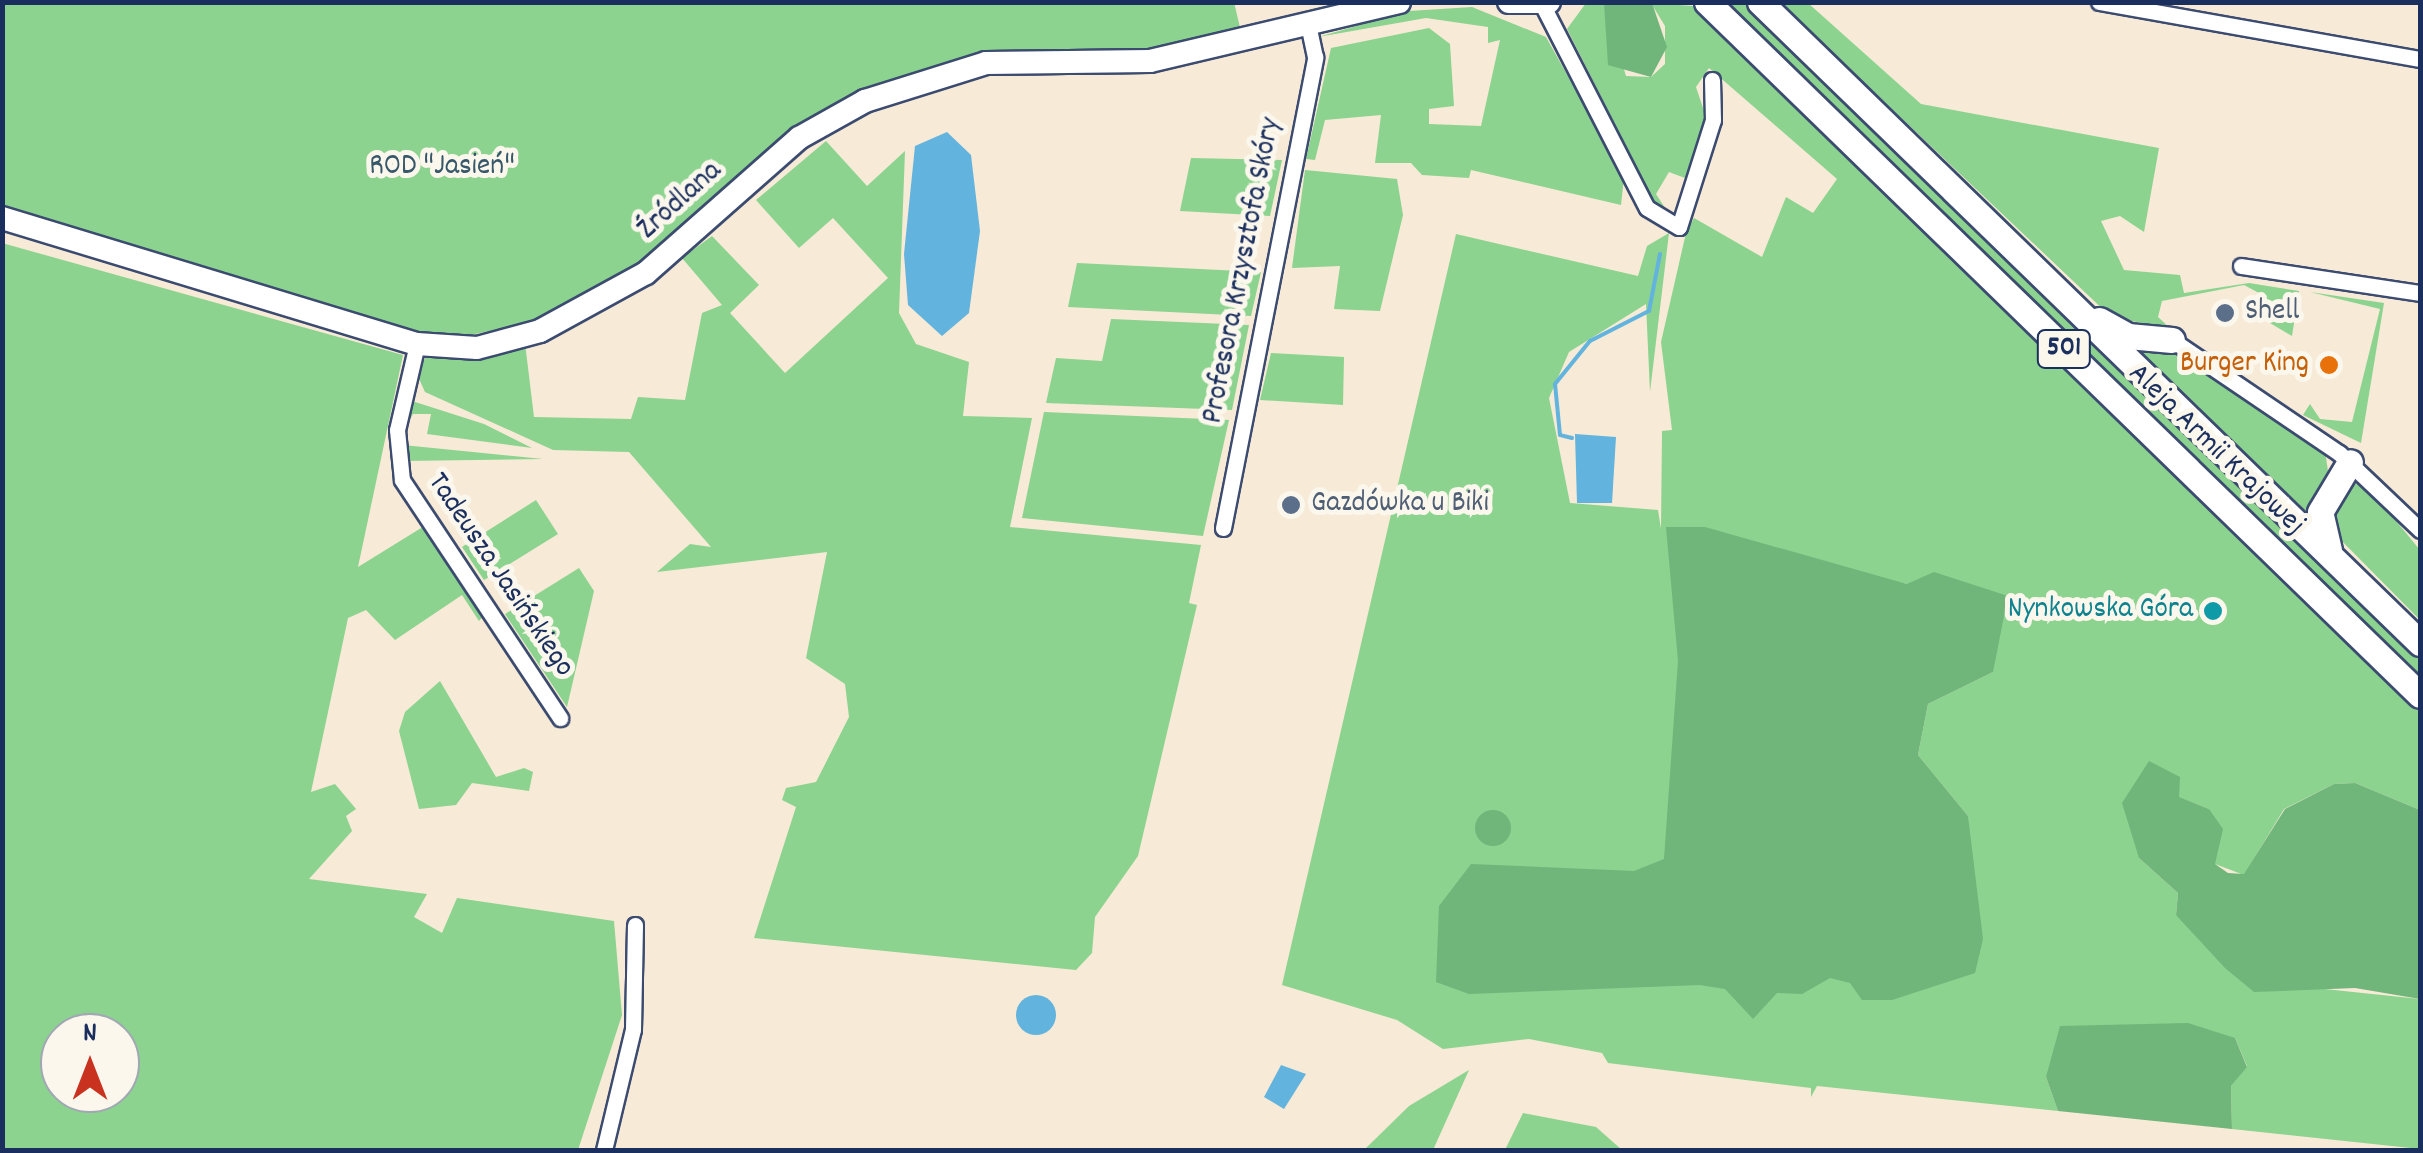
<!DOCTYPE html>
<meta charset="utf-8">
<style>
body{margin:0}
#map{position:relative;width:2423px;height:1153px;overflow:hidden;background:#f7ead6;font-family:Dekko,sans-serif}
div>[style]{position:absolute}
.green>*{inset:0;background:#8bd38f}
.forest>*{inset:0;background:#70b57a}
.round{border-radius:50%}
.water>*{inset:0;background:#62b3dd}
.stream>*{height:4px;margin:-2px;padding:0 2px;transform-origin:2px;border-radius:2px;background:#62b3dd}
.roads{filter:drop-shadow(2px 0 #3c4b70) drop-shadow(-2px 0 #3c4b70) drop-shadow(0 2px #3c4b70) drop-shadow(0 -2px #3c4b70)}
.street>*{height:15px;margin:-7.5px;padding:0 7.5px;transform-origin:7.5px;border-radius:7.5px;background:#fff}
.secondary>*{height:22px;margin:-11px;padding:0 11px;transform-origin:11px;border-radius:11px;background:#fff}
.primary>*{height:25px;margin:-12.5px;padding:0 12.5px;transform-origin:12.5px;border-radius:12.5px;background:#fff}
.dots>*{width:28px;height:28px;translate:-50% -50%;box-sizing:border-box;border:5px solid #fbf7ec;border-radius:50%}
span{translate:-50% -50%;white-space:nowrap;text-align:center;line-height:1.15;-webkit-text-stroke:10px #fbf7ec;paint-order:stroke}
.shield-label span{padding:2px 8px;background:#fbf7ec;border:2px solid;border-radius:8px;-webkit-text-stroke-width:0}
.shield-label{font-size:28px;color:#1b2f5e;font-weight:700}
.park-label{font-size:30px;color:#37586a}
.street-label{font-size:30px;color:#1b2f5e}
.service-label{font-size:30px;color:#4e5e75}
.left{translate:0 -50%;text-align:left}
.food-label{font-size:30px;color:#c56008}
.right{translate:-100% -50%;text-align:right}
.culture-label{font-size:30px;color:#0d838f}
.frame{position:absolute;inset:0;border:5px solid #1b2f5e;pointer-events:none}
.north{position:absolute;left:40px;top:1013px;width:100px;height:100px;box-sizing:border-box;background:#fbf7ec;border:2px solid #a1a7b3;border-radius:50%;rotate:0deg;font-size:28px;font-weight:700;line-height:40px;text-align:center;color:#1b2f5e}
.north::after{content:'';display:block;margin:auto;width:35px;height:45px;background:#c8321e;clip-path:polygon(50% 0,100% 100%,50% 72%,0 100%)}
</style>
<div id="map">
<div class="green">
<div style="clip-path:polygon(1234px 2px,1241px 32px,1169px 48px,981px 55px,862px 94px,633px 271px,535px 321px,466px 336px,419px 335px,3px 206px,3px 3px)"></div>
<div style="clip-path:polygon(evenodd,1586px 3px,1604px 3px,1626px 76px,1651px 77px,1665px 64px,1665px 26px,1651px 3px,1693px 6px,2420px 708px,2420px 810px,2355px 783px,2334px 784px,2284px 809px,2244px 875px,2215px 864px,2209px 809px,2178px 797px,2139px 858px,2178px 893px,2176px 915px,2315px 988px,2420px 999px,2420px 1149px,2232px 1129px,2231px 1086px,2247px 1066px,2235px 1038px,2046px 1077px,2058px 1111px,1817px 1086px,1811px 1097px,1811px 1088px,1608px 1063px,1602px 1053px,1529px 1039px,1443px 1049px,1397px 1020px,1282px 985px,1456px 234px,1638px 276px,1647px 246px,1669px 233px,1650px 392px,1646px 304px,1569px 352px,1549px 398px,1570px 503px,1658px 510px,1661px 529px,1662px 431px,1672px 430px,1661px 342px,1686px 233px,1694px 218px,1762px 257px,1786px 197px,1813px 213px,1837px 179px,1709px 68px,1696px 87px,1707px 120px,1693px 181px,1669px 172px,1656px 194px,1667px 211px,1655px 204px,1567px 29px,1586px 3px,1879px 578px,1907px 584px,1993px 672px,1928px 704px,1918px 755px,1968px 816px,1975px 973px,1830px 978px,1879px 578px)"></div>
<div style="clip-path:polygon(1720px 3px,1748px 3px,2420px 654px,2420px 684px)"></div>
<div style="clip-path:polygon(1780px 3px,1808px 3px,1921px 104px,2159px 148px,2144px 232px,2120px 216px,2101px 221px,2124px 270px,2180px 275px,2184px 293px,2249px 283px,2299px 291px,2292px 336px,2270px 323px,2259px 293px,2244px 285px,2162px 301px,2158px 317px,2172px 330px,2110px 316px)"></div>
<div style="clip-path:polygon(1472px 7px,1546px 37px,1624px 177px,1621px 205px,1471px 170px,1469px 178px,1422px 175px,1411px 163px,1375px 163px,1381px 115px,1325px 120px,1315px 160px,1306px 159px,1331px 48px,1429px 28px,1450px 44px,1454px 106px,1429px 109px,1429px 124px,1481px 126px,1500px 40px,1488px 43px,1488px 27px,1426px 18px,1318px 37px,1409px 11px)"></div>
<div style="clip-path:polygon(826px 141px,867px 186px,905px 151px,899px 313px,916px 344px,969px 362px,963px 416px,1032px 418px,1010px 527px,1201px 545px,1189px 603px,1197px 605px,1138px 856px,1095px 917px,1092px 953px,1076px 970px,754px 938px,796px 807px,782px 800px,786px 788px,816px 782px,849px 717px,845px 684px,806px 658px,827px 552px,657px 572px,690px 544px,711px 547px,629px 452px,553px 450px,425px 392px,416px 372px,427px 356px,525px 343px,534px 417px,631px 419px,638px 397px,685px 400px,702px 313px,722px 305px,682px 258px,712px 236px,759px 285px,730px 313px,785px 373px,888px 278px,833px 218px,799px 248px,756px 200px)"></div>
<div style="clip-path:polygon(1191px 158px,1282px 160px,1270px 216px,1180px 211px)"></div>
<div style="clip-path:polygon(1305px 170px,1397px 179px,1403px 215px,1380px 311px,1334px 309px,1340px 266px,1292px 268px)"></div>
<div style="clip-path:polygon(evenodd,2px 243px,403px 355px,358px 567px,426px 525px,484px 615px,479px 621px,462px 595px,395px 640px,366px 610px,348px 618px,311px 792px,335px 784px,356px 809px,346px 816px,352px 831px,309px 879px,427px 894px,414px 917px,442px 933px,457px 898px,614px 921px,622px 1015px,578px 1150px,3px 1150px,2px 243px,60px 1033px,120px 1033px,120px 1093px,60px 1093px,60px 1033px)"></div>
<div style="clip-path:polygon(1077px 263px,1261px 272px,1251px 316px,1068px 307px)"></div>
<div style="clip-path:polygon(2310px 292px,2384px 303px,2361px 443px,2303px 415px,2310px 404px,2320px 419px,2352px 422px,2380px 309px)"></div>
<div style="clip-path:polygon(1111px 319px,1249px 325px,1232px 410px,1046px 403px,1056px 358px,1102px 361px)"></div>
<div style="clip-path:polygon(2169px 347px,2325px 451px,2329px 478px,2312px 522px,2132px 349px)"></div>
<div style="clip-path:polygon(1271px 353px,1344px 357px,1343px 405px,1260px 400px)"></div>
<div style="clip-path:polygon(412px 401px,484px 424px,532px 448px,427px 434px,431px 414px,413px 414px,404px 430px)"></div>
<div style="clip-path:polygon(1044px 412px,1229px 420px,1203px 536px,1022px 518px)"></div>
<div style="clip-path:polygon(403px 445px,543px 459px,404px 461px)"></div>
<div style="clip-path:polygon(2347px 482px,2368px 487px,2420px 550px,2420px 620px,2328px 527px)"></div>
<div style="clip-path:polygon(536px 500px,558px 534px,484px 580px,462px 547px)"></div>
<div style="clip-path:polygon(579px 568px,594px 591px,567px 707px,505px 614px)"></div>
<div style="clip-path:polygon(440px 681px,496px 777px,524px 768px,533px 772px,529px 791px,472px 783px,456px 805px,419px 809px,399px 731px,405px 712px)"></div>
<div style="clip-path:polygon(1469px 1070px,1433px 1150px,1364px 1150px,1409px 1106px)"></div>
<div style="clip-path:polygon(1523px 1113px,1596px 1127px,1622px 1150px,1505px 1150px)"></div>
</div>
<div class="forest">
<div style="clip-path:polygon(1604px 2px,1652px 3px,1667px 47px,1651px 77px,1608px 65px)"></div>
<div style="clip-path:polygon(1666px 527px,1705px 527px,1907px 584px,1934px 572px,2008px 596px,1993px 672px,1928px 704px,1918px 755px,1968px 816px,1983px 939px,1975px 973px,1892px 1000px,1862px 1000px,1850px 983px,1830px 978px,1802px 994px,1777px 993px,1753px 1019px,1725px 989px,1700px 985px,1469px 994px,1436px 982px,1439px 906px,1471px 864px,1634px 871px,1664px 859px,1678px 661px)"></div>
<div style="clip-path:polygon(2149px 761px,2180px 777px,2179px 797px,2209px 809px,2223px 829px,2215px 864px,2228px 873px,2244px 874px,2285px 809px,2334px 784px,2355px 783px,2420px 810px,2420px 999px,2355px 988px,2254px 992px,2225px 968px,2176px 915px,2178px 893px,2139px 858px,2122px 803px)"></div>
<div class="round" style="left:1475px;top:810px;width:36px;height:36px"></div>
<div style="clip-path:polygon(2188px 1023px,2235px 1038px,2247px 1067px,2231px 1086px,2232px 1129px,2058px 1111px,2046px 1077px,2060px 1026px)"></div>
</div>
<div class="water">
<div style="clip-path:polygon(947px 132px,971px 155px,980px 231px,969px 313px,942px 336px,908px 305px,904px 254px,915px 146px)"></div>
<div style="clip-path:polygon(1575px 434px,1616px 437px,1612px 503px,1577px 503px)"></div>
<div class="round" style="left:1016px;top:995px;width:40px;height:40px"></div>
<div style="clip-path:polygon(1281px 1065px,1306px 1074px,1284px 1109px,1264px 1097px)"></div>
</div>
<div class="stream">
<div style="left:1572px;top:438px;width:12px;rotate:-166deg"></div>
<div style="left:1560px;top:435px;width:51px;rotate:-95.6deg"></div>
<div style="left:1555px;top:384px;width:55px;rotate:-50.9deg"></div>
<div style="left:1590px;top:341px;width:66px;rotate:-27deg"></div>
<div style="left:1649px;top:311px;width:58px;rotate:-79.1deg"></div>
</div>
<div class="roads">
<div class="street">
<div style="left:2099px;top:2px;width:326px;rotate:10.1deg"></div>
<div style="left:1543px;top:6px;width:227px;rotate:62.8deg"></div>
<div style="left:1647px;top:208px;width:37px;rotate:31deg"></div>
<div style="left:1679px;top:227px;width:112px;rotate:-72.4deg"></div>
<div style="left:1713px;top:120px;width:40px;rotate:-91.4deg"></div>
<div style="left:2241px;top:266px;width:181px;rotate:8.6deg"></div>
<div style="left:2172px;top:340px;width:202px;rotate:34.1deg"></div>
<div style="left:2339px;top:453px;width:112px;rotate:43.5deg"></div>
<div style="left:417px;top:344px;width:88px;rotate:103.1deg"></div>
<div style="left:397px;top:430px;width:50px;rotate:84.3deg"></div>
<div style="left:402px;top:480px;width:286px;rotate:56.4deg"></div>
<div style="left:1223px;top:528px;width:480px;rotate:-78.9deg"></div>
<div style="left:1315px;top:57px;width:33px;rotate:-102deg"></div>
<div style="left:604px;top:1150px;width:124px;rotate:-76.5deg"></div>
<div style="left:633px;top:1029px;width:104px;rotate:-88.9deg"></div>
</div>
<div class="secondary">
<div style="left:1509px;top:2px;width:40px"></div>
<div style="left:2px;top:218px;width:434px;rotate:16.9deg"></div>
<div style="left:417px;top:344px;width:60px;rotate:3.8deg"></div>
<div style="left:477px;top:348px;width:65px;rotate:-15.1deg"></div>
<div style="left:540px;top:331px;width:121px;rotate:-28.7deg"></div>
<div style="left:646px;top:273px;width:204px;rotate:-41.4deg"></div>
<div style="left:799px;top:138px;width:76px;rotate:-29.3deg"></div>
<div style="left:865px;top:101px;width:127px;rotate:-17.4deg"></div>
<div style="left:986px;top:63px;width:164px;rotate:-0.7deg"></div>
<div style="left:1150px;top:61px;width:256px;rotate:-13.3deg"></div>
</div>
<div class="primary">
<div style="left:1707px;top:2px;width:994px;rotate:44.19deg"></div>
<div style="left:1760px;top:2px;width:920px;rotate:44.16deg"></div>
<div style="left:2099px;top:320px;width:33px;rotate:29deg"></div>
<div style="left:2128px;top:336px;width:44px;rotate:5.2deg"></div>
<div style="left:2329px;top:550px;width:39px;rotate:-103deg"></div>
<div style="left:2320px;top:512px;width:58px;rotate:-59deg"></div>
</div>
</div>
<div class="dots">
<div style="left:2225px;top:313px;background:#5c6f8a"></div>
<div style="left:2329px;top:365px;background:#e8710a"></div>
<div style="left:1291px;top:505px;background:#5c6f8a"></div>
<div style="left:2213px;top:611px;background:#0f9aa8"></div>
</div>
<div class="shield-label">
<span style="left:2064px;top:349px">501</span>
</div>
<div class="park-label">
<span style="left:442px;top:168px">ROD "Jasień"</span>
</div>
<div class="street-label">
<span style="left:681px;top:202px;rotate:-42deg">Źródlana</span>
<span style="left:1244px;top:271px;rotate:-79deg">Profesora Krzysztofa Skóry</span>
<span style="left:2215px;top:451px;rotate:44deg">Aleja Armii Krajowej</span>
<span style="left:499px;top:576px;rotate:56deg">Tadeusza Jasińskiego</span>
</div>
<div class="service-label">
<span class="left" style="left:2245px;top:313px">Shell</span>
<span class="left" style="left:1311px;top:505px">Gazdówka u Biki</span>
</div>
<div class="food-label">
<span class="right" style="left:2309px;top:365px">Burger King</span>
</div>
<div class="culture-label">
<span class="right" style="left:2193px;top:611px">Nynkowska Góra</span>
</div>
<div class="frame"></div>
<div class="north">N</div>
</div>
